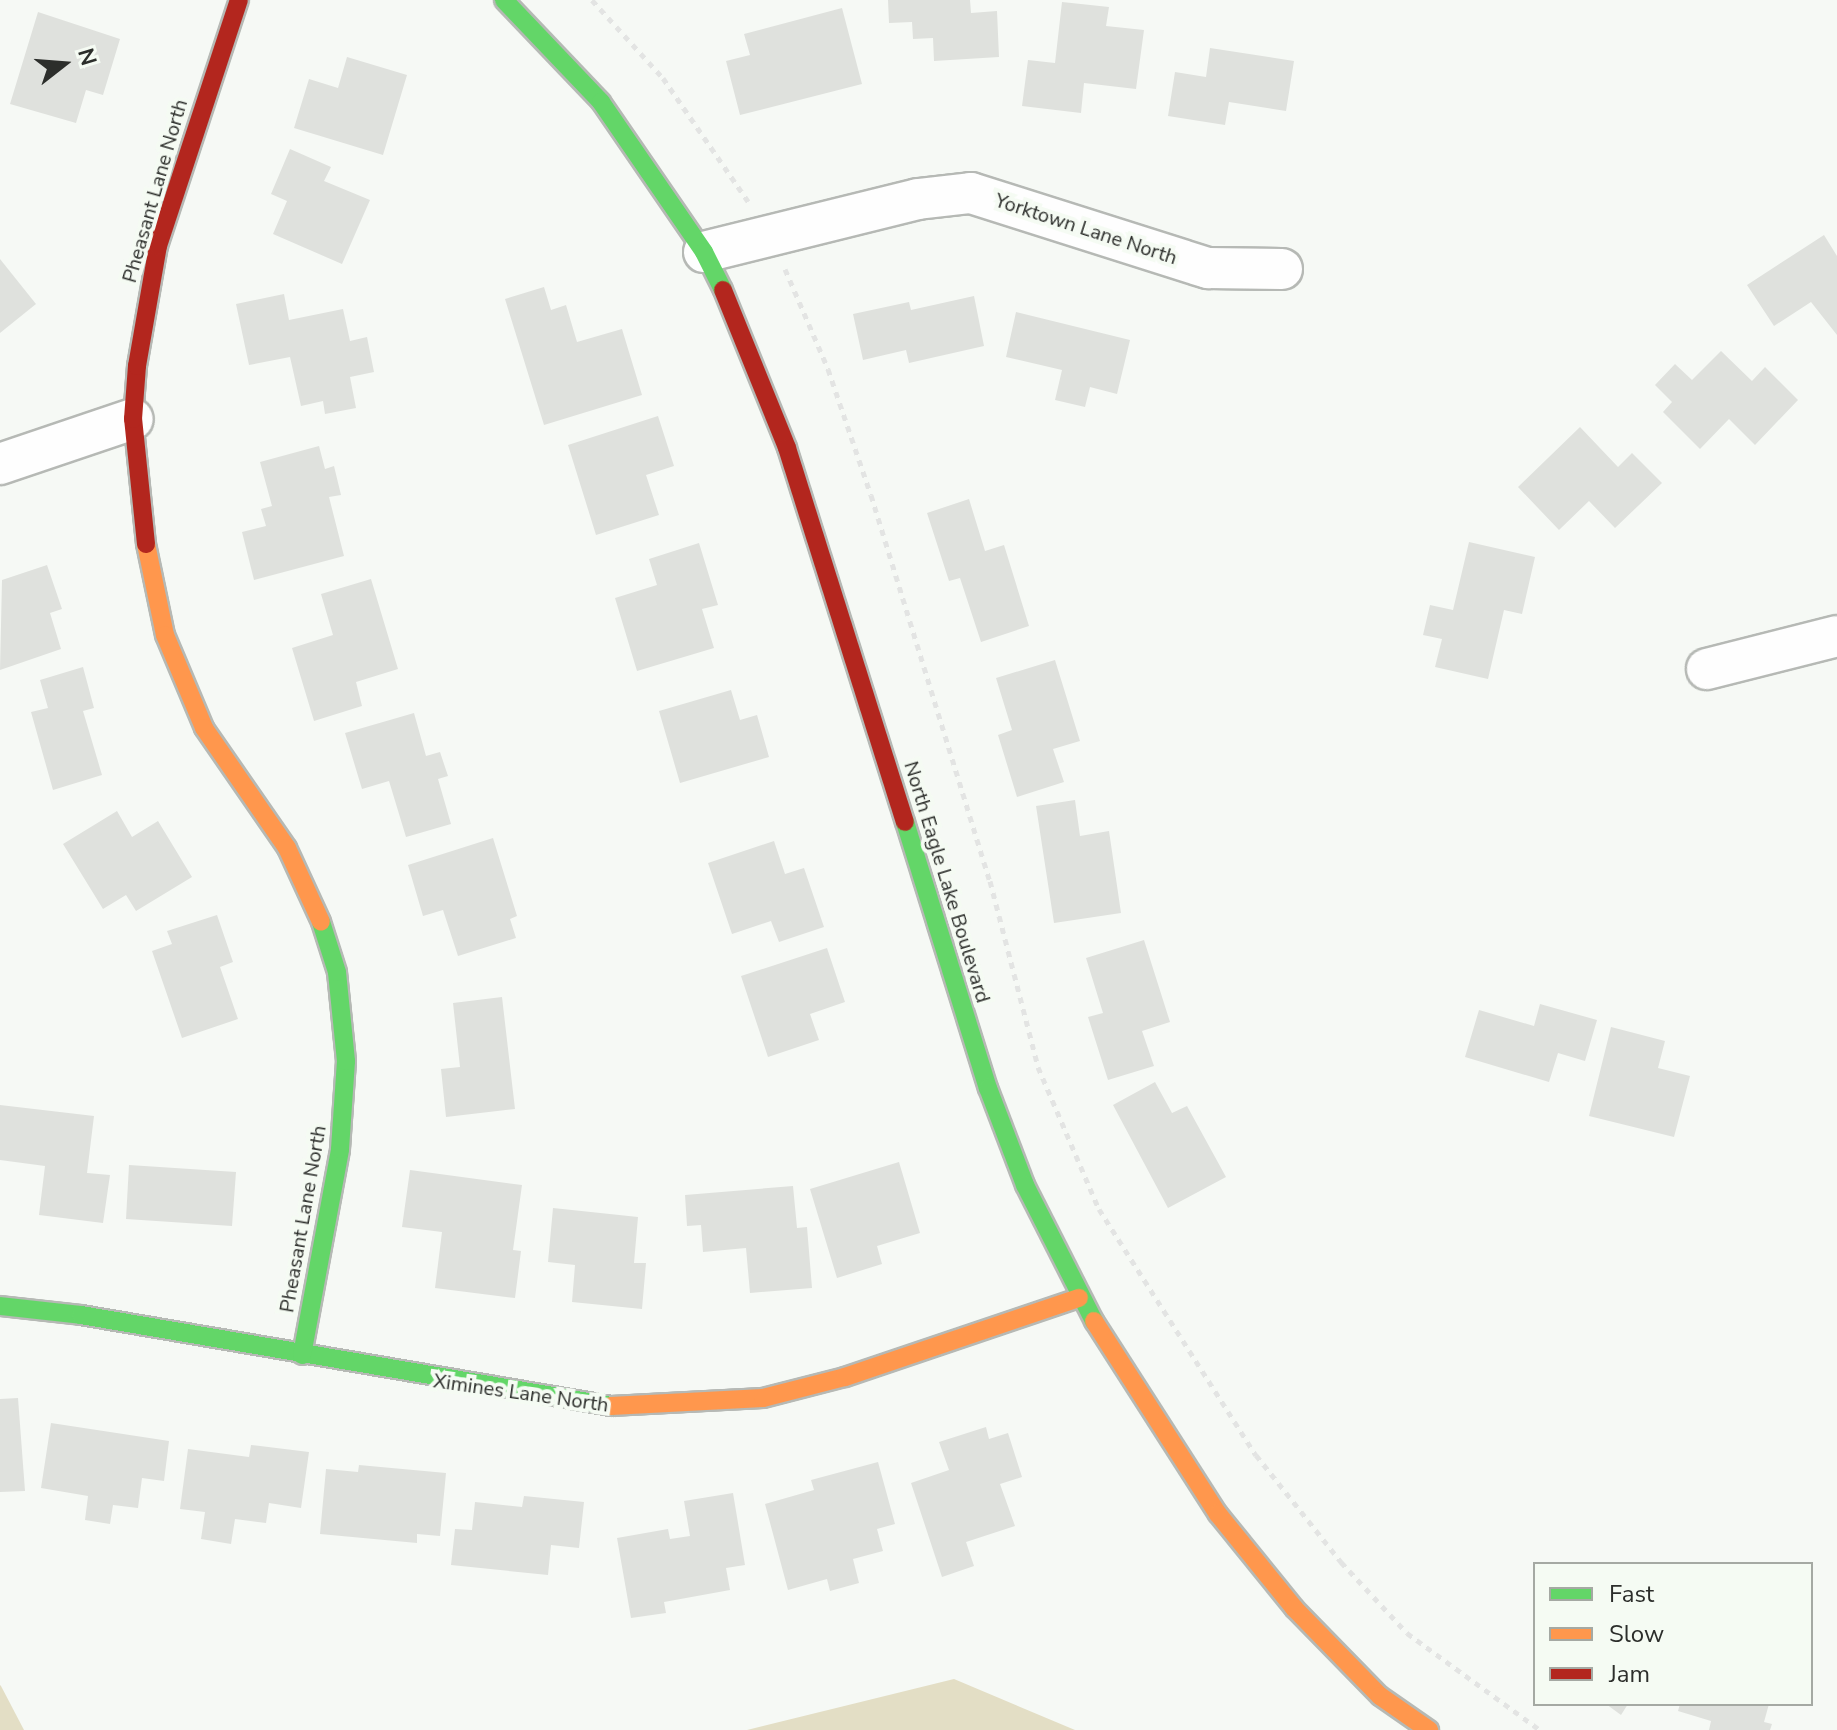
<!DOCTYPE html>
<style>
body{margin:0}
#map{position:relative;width:1837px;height:1730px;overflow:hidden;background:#f6f9f5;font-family:"Nunito Sans",sans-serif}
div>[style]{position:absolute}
.green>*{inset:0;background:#e3dec5}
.building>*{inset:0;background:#dfe1dd}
.path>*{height:5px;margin-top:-2.5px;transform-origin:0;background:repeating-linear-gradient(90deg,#e3e4e3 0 6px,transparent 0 12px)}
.roads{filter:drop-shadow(2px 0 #b6b9b5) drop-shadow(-2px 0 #b6b9b5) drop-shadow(0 2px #b6b9b5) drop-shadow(0 -2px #b6b9b5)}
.street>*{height:40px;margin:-20px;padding:0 20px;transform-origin:20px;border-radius:20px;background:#fefefe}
.fast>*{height:18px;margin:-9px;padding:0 9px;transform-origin:9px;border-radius:9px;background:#63d668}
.slow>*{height:18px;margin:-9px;padding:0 9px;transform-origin:9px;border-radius:9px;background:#ff974d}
.jam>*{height:18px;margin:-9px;padding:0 9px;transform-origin:9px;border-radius:9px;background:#b3261e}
span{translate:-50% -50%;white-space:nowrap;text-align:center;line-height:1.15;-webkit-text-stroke:8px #f5fbf3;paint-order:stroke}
.street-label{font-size:20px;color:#2c2e2b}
.legend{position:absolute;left:1533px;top:1562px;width:280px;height:144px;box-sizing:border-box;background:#f5fbf3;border:2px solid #a5a9a3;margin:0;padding:10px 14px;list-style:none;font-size:24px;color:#2c2e2b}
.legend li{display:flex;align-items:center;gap:16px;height:40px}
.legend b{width:40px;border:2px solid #a5a9a3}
.north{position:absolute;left:24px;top:24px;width:80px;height:80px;-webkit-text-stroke:6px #f5fbf3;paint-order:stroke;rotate:73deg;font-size:22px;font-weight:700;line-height:32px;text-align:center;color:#2c2e2b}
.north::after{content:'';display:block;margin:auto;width:28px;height:36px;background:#2c2e2b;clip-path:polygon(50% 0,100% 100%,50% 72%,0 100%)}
</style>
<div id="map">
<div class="green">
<div style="clip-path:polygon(954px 1679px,1075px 1730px,747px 1730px)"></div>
<div style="clip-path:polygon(0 1685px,1px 1686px,24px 1730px,0 1730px)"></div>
</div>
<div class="building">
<div style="clip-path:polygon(888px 0,970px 0,971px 13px,997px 11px,999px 57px,934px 61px,933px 38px,913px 39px,912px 22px,889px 23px)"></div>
<div style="clip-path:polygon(1062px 2px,1109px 7px,1106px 26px,1144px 30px,1136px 89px,1084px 83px,1081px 113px,1022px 106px,1028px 60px,1055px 63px)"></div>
<div style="clip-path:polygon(842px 8px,862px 84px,740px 115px,726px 61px,750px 55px,744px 34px)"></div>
<div style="clip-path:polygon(38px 12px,120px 39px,103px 95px,86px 90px,76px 123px,10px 104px)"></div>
<div style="clip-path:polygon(1210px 48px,1294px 61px,1286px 111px,1229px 102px,1225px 125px,1168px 116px,1175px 72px,1206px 77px)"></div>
<div style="clip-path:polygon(347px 57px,407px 75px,383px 155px,294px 128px,309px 79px,338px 88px)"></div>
<div style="clip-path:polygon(290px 149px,331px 167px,324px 181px,370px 200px,342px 264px,273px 234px,287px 201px,271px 194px)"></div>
<div style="clip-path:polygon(1824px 235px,1837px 256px,1837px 335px,1811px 302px,1774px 326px,1747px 285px)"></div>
<div style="clip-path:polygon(0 259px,36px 304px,0 333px)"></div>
<div style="clip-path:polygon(544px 287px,551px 310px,566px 305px,577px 342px,622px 329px,642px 395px,544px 425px,505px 299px)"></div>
<div style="clip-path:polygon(284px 294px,289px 320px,343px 309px,350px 341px,367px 337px,374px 372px,350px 377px,356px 408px,325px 414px,323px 401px,301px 406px,290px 357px,249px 365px,236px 304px)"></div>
<div style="clip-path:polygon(974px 296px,984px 346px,909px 363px,906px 350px,863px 360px,853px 314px,909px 302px,911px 310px)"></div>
<div style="clip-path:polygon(1016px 312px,1130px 340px,1117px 394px,1090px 387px,1085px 407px,1055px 400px,1062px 370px,1006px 357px)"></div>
<div style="clip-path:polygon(1721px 351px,1752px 381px,1765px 367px,1798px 400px,1755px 445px,1729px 419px,1700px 449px,1663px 412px,1672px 402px,1655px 385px,1675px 364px,1692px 380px)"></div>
<div style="clip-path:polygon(658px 416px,674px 466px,646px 475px,659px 515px,596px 535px,568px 445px)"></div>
<div style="clip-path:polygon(1580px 427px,1618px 467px,1632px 453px,1662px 483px,1615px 528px,1589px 501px,1559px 530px,1518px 487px)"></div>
<div style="clip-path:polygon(319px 446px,325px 469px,334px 466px,341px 495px,329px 497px,344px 556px,254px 580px,242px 532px,266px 526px,261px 509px,272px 506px,260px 462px)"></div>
<div style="clip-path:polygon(969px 499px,985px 551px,1004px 545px,1029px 626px,981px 642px,960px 578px,949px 581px,927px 513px)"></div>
<div style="clip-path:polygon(1469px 542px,1535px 557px,1522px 614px,1504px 610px,1488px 679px,1435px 667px,1442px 639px,1423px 635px,1430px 605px,1453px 610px)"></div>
<div style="clip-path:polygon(699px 543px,718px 605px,702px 609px,714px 648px,637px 671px,615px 598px,657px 585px,649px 559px)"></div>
<div style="clip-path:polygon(47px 565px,62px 609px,50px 613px,61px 649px,0 670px,2px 580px)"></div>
<div style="clip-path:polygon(371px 579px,398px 669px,356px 682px,362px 706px,314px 721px,292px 648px,333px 635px,321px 594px)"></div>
<div style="clip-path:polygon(1055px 660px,1080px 741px,1053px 749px,1064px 782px,1017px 797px,998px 735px,1012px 730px,996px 678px)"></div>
<div style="clip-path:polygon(83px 667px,94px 708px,83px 711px,102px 775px,53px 790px,31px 712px,48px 708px,40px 680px)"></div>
<div style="clip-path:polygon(731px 690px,740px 720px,757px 715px,769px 757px,680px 783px,659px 711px)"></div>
<div style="clip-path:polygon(414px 713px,426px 756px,440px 752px,448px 776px,438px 779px,451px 824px,406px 837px,389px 781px,362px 789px,345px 733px)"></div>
<div style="clip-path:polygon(1075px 800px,1080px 836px,1109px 831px,1121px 913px,1054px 923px,1036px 806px)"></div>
<div style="clip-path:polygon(117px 811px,132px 837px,158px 821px,192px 877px,136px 911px,126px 895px,103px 909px,63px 844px)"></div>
<div style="clip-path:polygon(493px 838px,517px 916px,510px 919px,516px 938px,458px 956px,443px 910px,423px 916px,408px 865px)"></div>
<div style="clip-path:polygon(774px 841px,785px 874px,804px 868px,824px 927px,779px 942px,771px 921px,732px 934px,708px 863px)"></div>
<div style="clip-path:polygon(217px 915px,233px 962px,220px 967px,238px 1019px,182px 1038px,152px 951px,172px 944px,167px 931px)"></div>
<div style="clip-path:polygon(1144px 940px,1170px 1022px,1142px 1031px,1154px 1066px,1108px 1080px,1088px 1017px,1103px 1013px,1086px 958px)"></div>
<div style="clip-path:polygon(827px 948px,845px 1002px,810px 1014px,819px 1040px,768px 1057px,741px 976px)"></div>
<div style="clip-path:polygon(502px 997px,515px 1109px,446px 1117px,441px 1069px,460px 1067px,453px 1003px)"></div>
<div style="clip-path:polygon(1540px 1004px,1597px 1020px,1585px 1061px,1558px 1053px,1549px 1082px,1465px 1057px,1479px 1010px,1534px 1026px)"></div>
<div style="clip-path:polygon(1611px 1027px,1665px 1041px,1658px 1068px,1690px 1076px,1674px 1137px,1589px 1116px)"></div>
<div style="clip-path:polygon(1155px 1082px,1172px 1113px,1187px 1106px,1226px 1177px,1168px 1208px,1113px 1105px)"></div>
<div style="clip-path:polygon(0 1105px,94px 1116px,87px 1173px,110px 1175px,103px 1223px,39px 1215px,45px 1166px,0 1160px)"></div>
<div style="clip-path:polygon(899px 1162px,920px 1233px,877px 1246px,882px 1264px,837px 1278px,810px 1189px)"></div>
<div style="clip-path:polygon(129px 1165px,236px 1172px,232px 1226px,126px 1219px)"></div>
<div style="clip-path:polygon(410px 1170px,522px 1185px,513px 1250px,521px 1251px,515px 1298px,435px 1288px,442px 1232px,402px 1227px)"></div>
<div style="clip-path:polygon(793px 1186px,797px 1228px,807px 1227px,812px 1288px,750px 1293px,746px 1248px,703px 1252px,701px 1225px,687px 1226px,685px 1195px)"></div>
<div style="clip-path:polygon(553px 1208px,638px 1217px,634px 1263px,646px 1263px,642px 1309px,572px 1302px,575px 1265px,548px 1262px)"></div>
<div style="clip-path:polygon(18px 1398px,25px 1491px,0 1492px,0 1399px)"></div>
<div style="clip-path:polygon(51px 1423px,169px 1441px,164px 1481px,142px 1478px,138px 1508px,113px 1505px,110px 1524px,85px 1520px,88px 1496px,41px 1488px)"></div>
<div style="clip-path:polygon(986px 1427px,989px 1439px,1008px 1433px,1022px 1477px,1000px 1484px,1015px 1526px,966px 1542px,974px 1566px,942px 1577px,911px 1483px,949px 1470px,939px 1442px)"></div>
<div style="clip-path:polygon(251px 1445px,309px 1452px,301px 1508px,269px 1503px,266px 1523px,235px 1519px,231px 1544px,201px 1539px,205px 1512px,180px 1509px,188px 1449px,249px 1457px)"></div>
<div style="clip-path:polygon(878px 1462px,895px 1524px,877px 1529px,883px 1551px,853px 1559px,859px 1583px,830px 1591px,827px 1579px,788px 1590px,765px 1504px,814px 1490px,811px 1480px)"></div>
<div style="clip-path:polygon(359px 1465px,446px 1473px,440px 1536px,417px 1534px,417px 1543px,320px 1534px,326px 1469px,358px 1472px)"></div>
<div style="clip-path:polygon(733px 1493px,745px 1565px,726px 1568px,730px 1590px,664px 1602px,666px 1613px,631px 1618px,617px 1538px,668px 1529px,670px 1539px,690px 1536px,684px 1501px)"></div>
<div style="clip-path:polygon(524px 1496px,584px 1502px,579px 1548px,551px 1545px,548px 1575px,451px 1565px,455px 1529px,472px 1530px,475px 1502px,522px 1507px)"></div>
<div style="clip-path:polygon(1606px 1704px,1628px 1704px,1621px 1715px)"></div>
<div style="clip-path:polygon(1680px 1704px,1769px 1704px,1764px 1722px,1772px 1724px,1770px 1730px,1709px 1730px,1711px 1721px,1678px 1711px)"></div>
</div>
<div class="path">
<div style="left:592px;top:0;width:105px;rotate:47.7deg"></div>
<div style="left:663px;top:78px;width:150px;rotate:55.4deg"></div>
<div style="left:785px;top:269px;width:109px;rotate:66.7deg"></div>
<div style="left:828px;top:369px;width:133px;rotate:71.2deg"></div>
<div style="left:871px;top:495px;width:404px;rotate:72.9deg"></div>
<div style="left:990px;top:881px;width:192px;rotate:75.5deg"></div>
<div style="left:1038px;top:1067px;width:155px;rotate:66.8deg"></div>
<div style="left:1099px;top:1209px;width:292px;rotate:57.5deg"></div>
<div style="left:1256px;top:1455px;width:137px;rotate:51.5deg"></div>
<div style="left:1341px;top:1562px;width:97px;rotate:47.1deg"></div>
<div style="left:1407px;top:1633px;width:165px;rotate:36.1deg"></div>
</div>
<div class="roads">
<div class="street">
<div style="left:704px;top:252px;width:220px;rotate:-13.9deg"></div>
<div style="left:918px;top:199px;width:53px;rotate:-6.5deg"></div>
<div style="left:971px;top:193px;width:249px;rotate:17.6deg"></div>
<div style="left:1208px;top:268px;width:74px;rotate:0.8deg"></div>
<div style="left:0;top:464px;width:140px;rotate:-18.7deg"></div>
<div style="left:1707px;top:669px;width:134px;rotate:-14.2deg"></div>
</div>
<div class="fast">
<div style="left:504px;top:0;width:141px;rotate:46.4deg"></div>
<div style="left:601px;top:102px;width:182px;rotate:55.5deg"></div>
<div style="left:704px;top:252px;width:42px;rotate:63.4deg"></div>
<div style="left:905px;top:822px;width:279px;rotate:72.7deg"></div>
<div style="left:988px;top:1088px;width:104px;rotate:69.1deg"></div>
<div style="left:1025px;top:1185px;width:153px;rotate:63.1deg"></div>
<div style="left:0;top:1306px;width:81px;rotate:6.3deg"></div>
<div style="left:81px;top:1315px;width:538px;rotate:9.74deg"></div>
<div style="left:302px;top:1355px;width:209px;rotate:-79.5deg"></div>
<div style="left:340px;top:1149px;width:88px;rotate:-86.1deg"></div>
<div style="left:346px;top:1061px;width:89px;rotate:-95.8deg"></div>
<div style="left:337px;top:972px;width:52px;rotate:-107.7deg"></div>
</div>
<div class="slow">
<div style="left:146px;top:544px;width:93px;rotate:78.2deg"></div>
<div style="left:165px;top:635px;width:101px;rotate:67.2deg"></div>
<div style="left:204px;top:728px;width:146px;rotate:55.3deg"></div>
<div style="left:287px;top:848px;width:81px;rotate:65.3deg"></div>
<div style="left:1094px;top:1321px;width:229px;rotate:57.3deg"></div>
<div style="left:1218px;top:1514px;width:121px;rotate:51deg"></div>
<div style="left:1294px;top:1608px;width:123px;rotate:45.7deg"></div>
<div style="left:1380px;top:1696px;width:60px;rotate:34.8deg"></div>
<div style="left:611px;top:1406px;width:152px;rotate:-3deg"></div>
<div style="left:763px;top:1398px;width:85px;rotate:-14.4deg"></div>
<div style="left:845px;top:1377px;width:247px;rotate:-18.7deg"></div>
</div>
<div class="jam">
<div style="left:723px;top:290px;width:170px;rotate:67.9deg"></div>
<div style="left:787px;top:448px;width:392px;rotate:72.5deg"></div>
<div style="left:146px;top:544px;width:126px;rotate:-95.9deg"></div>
<div style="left:133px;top:419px;width:53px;rotate:-85.7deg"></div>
<div style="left:137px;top:366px;width:122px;rotate:-80.1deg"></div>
<div style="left:158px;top:246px;width:259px;rotate:-71.8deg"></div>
</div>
</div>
<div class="street-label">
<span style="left:155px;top:191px;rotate:-74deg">Pheasant Lane North</span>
<span style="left:1086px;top:229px;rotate:18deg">Yorktown Lane North</span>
<span style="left:947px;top:882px;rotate:73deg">North Eagle Lake Boulevard</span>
<span style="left:303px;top:1219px;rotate:-80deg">Pheasant Lane North</span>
<span style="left:521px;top:1393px;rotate:8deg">Ximines Lane North</span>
</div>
<ul class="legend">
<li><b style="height:10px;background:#63d668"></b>Fast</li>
<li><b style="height:10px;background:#ff974d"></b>Slow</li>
<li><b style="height:10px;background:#b3261e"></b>Jam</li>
</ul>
<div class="north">N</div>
</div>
